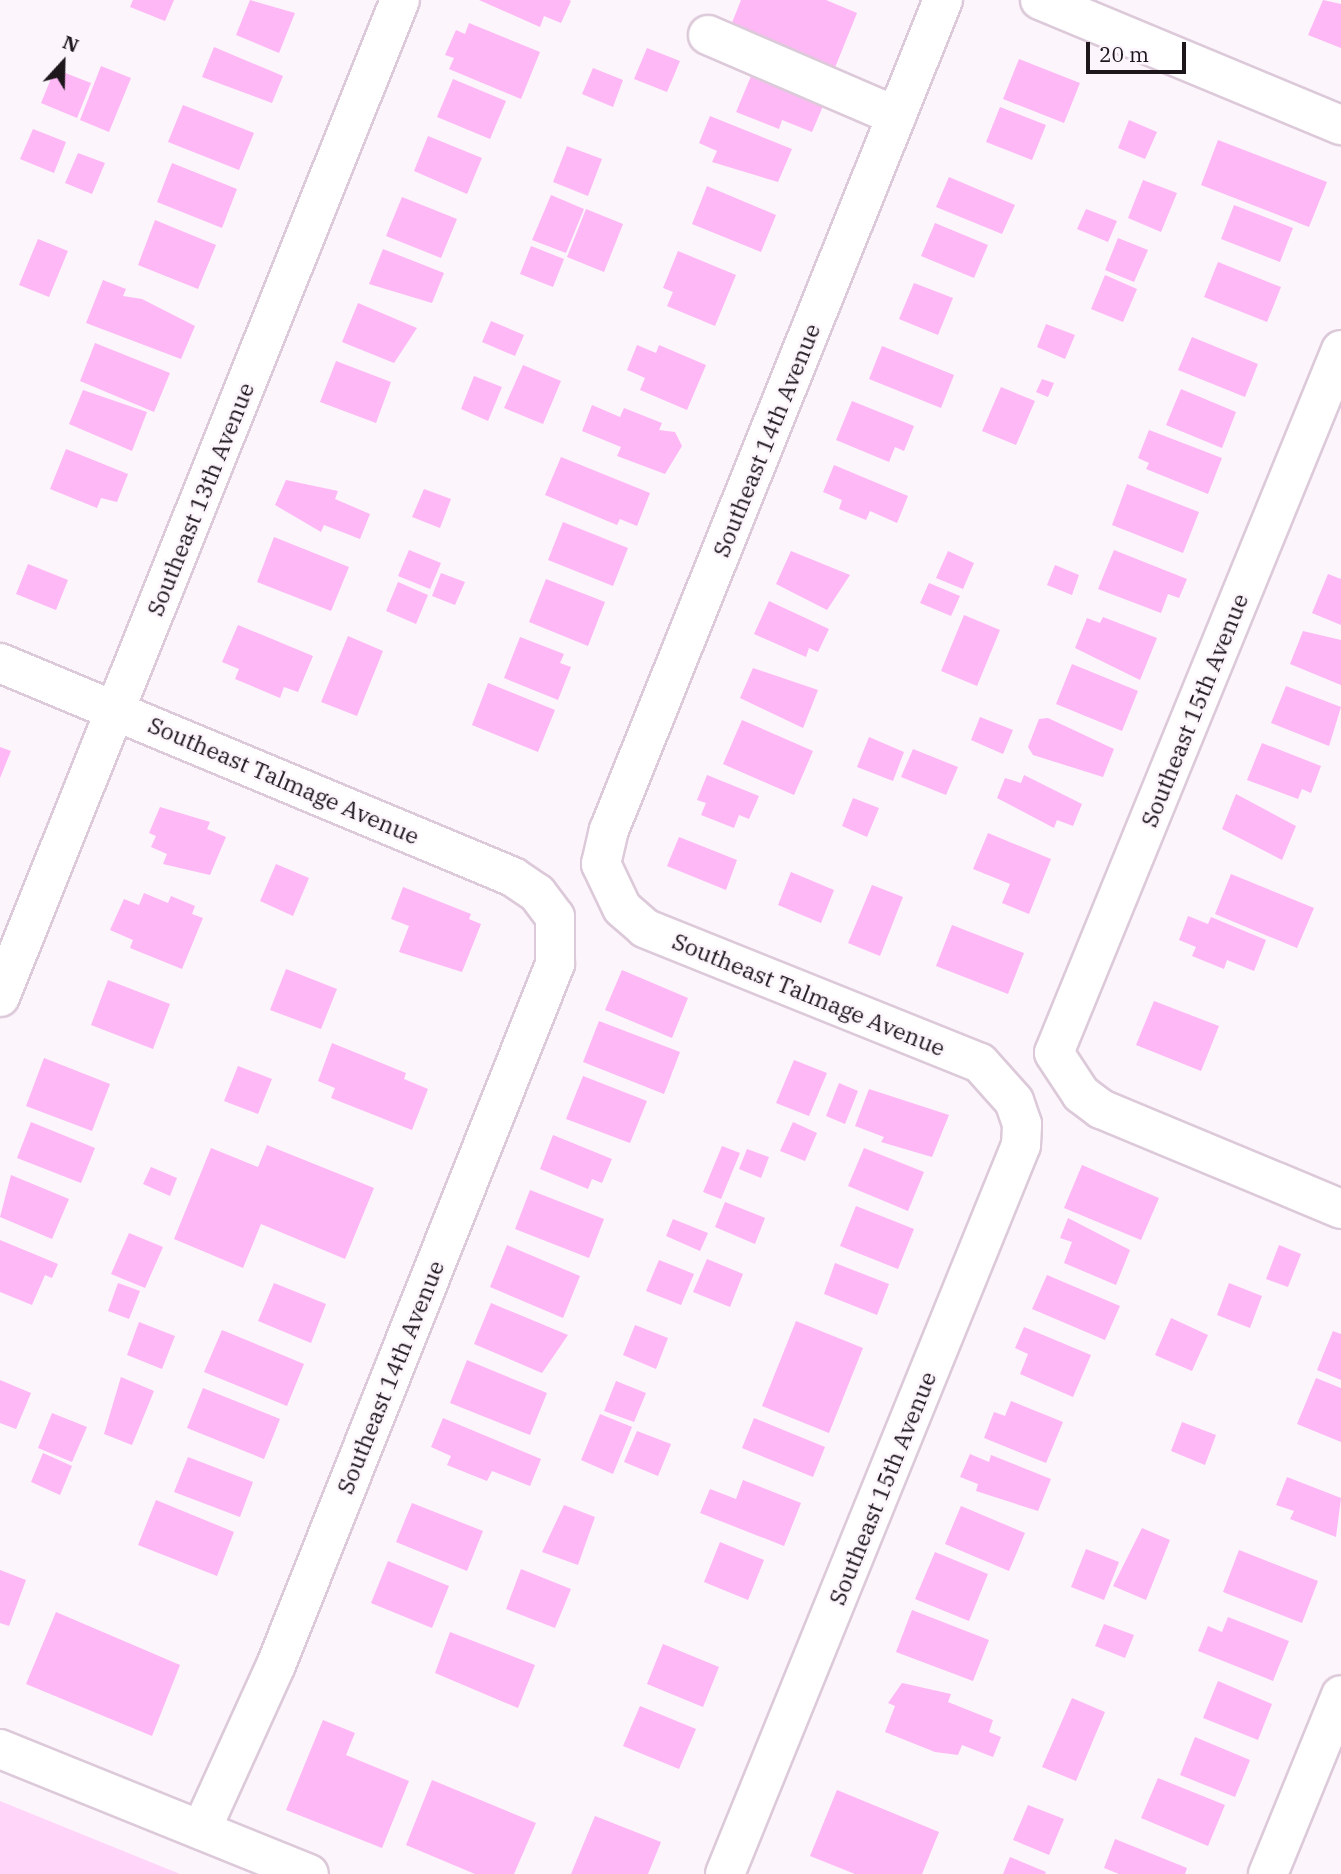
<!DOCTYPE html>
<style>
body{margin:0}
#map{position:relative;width:1341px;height:1874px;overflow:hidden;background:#fdf5fc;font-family:"IBM Plex Serif",serif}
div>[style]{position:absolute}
.green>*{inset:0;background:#ffd6f9}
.building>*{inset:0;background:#feb8f5}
.roads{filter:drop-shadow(2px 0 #dcc9d9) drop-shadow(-2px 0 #dcc9d9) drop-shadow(0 2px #dcc9d9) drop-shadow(0 -2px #dcc9d9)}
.minor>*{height:38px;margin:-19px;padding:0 19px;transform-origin:19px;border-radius:19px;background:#fff}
.major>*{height:38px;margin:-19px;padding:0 19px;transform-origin:19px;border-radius:19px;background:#fff}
span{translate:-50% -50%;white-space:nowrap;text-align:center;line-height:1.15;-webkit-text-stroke:5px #fdf5fc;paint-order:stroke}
.street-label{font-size:23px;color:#1d171c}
.north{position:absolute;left:28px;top:28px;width:70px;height:70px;-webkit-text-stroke:5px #fdf5fc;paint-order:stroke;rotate:22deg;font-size:19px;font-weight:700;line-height:28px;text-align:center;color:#1d171c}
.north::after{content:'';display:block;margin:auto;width:24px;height:32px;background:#1d171c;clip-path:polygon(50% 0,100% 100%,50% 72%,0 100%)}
.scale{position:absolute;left:1086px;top:42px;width:100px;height:32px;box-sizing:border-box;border:4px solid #1d171c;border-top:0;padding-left:9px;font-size:21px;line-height:24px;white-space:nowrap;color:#1d171c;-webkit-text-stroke:5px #fdf5fc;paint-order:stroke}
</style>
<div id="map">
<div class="green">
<div style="clip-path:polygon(0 1801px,180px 1874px,0 1874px)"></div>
</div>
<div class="building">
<div style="clip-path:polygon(133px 0,174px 0,165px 21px,130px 7px)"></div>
<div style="clip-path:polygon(250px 0,295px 13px,279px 53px,236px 35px)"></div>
<div style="clip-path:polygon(479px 0,569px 0,571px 1px,561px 23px,544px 16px,540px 27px)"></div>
<div style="clip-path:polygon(741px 0,826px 0,857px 13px,830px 80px,726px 38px)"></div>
<div style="clip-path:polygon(1323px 0,1341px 4px,1341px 48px,1308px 35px)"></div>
<div style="clip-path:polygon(469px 23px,540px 52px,521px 99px,449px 69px,454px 58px,445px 55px,456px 30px,465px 34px)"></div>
<div style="clip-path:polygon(214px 47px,283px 76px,272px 103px,202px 77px)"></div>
<div style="clip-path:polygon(647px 48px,680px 61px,667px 92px,634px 79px)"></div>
<div style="clip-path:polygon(1019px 59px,1080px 83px,1064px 123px,1003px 99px)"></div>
<div style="clip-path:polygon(101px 66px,131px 78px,109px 132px,80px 120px)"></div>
<div style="clip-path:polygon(593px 68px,623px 80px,613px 107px,582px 94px)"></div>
<div style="clip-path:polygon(55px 69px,91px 83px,77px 118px,41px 103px)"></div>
<div style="clip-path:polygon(754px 69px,826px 99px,812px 132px,782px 120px,779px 129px,736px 112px)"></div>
<div style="clip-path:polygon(453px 79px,506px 101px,490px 139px,437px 117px)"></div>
<div style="clip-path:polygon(183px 105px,254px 133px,239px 170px,168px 142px)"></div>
<div style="clip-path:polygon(1000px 107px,1046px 125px,1032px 160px,986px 142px)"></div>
<div style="clip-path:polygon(710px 116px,792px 149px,778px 182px,712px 162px,717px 151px,699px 143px)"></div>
<div style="clip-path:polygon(1129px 120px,1157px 132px,1145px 159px,1118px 148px)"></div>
<div style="clip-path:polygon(33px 129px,66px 142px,54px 173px,20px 159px)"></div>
<div style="clip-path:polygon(428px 136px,482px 158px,467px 194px,414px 171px)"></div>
<div style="clip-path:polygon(1218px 140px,1327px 182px,1309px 227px,1201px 185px)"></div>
<div style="clip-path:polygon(567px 146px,602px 159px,588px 196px,553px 182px)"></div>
<div style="clip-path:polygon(78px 153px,105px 163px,92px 194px,65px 183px)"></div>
<div style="clip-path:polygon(172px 163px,237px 189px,222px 228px,157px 202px)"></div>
<div style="clip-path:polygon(949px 177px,1015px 205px,1002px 234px,936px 207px)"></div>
<div style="clip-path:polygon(1143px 180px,1177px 193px,1161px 232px,1128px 218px)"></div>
<div style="clip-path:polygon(707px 186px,776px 215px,761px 252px,692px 224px)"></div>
<div style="clip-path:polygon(551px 195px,584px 209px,566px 253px,532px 240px)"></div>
<div style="clip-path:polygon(402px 197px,457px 219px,441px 258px,386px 236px)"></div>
<div style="clip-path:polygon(1234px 205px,1293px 228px,1280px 262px,1221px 239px)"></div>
<div style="clip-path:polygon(586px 209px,623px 224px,604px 272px,567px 257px)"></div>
<div style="clip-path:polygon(1086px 209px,1117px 221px,1108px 242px,1077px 229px)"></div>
<div style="clip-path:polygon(155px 220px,216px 245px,198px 289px,138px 265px)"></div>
<div style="clip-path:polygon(935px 223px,988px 245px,974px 278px,921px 256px)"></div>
<div style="clip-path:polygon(1118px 238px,1148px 250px,1134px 282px,1105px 270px)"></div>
<div style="clip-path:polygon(38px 239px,68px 251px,49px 297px,19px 285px)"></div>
<div style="clip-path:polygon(531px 246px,564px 259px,553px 287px,520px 274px)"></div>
<div style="clip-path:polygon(383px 249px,444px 273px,432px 303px,369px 284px)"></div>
<div style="clip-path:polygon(678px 251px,736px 275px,715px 326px,667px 306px,673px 292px,663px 288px)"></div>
<div style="clip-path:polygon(1218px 262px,1281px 287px,1267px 322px,1204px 297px)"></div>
<div style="clip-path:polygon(1105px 275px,1137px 289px,1123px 322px,1091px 309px)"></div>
<div style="clip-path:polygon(103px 280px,126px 289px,123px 296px,142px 299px,195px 326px,181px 359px,86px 323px)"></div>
<div style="clip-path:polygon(914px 283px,953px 298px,938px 335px,899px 319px)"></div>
<div style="clip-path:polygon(358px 303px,417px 328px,394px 363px,342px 342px)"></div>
<div style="clip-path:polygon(491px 321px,524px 335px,515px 356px,482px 342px)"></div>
<div style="clip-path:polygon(1046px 324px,1075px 335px,1065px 359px,1037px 347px)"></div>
<div style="clip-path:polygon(1192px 337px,1258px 364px,1245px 397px,1178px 370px)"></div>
<div style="clip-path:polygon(95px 343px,170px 373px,154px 412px,80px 381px)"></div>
<div style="clip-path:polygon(637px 345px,656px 353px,659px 345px,706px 365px,687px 410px,640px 390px,645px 378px,627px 370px)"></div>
<div style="clip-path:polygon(882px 346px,954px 375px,941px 408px,869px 379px)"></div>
<div style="clip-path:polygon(336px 361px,391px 382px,376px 423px,320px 402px)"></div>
<div style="clip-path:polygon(523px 365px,561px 381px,543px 424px,504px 408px)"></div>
<div style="clip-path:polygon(474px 376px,502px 387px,488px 421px,461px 409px)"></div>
<div style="clip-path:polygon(1042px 379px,1054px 383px,1048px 397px,1036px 392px)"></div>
<div style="clip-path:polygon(1001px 387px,1035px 401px,1016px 445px,982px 431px)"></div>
<div style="clip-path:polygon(1181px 389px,1236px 412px,1222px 448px,1166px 425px)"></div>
<div style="clip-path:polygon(83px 390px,147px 412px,132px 451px,69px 424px)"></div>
<div style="clip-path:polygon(852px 401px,914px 426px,904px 451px,895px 447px,889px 462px,836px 440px)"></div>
<div style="clip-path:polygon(592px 405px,620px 417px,624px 408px,662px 423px,659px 430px,675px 432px,682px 446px,665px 474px,617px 456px,621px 447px,582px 431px)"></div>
<div style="clip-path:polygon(1149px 430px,1222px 458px,1208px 494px,1146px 469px,1149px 463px,1138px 458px)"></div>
<div style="clip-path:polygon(66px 449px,128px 474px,117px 502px,101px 498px,97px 508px,50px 489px)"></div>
<div style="clip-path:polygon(561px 457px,650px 493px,637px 526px,620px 519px,617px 525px,545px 495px)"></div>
<div style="clip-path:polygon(834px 465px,908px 496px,897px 523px,870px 511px,866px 520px,839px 509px,842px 500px,823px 492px)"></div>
<div style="clip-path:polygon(286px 480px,338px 491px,335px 499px,370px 514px,360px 539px,324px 525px,321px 532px,275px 505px)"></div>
<div style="clip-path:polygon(1127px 484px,1199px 512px,1183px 553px,1112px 525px)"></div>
<div style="clip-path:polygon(424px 489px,451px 499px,440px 528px,412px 517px)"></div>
<div style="clip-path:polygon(563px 522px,628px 548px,613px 586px,548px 560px)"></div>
<div style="clip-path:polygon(274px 537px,349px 567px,331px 611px,257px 582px)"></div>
<div style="clip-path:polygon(409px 550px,441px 563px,430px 589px,398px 576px)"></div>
<div style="clip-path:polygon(1114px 550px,1187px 579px,1179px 598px,1168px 594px,1161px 613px,1098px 589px)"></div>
<div style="clip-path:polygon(791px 551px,850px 575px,827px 610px,776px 584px)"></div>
<div style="clip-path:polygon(948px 551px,974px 563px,963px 589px,936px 578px)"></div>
<div style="clip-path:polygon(28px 564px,68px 580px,56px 610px,16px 594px)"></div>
<div style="clip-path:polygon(1055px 565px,1079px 575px,1072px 595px,1047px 585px)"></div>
<div style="clip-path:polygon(441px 573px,465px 582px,455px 605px,432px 596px)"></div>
<div style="clip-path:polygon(1328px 574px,1341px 579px,1341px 625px,1312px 613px)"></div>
<div style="clip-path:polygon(546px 579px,605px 602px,588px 646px,529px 622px)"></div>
<div style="clip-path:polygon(398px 582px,428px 595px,416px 624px,386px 611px)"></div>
<div style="clip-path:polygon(929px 583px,960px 596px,951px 616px,920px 603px)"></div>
<div style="clip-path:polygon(769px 601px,829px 629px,818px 652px,809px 648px,806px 657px,754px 634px)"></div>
<div style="clip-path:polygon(964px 615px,1000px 630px,977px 686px,941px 671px)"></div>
<div style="clip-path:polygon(1103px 617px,1157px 638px,1140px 680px,1075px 648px,1087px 618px,1100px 623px)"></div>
<div style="clip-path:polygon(238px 625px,313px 656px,298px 692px,284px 687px,280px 698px,235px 679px,239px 669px,222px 662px)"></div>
<div style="clip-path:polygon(1303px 631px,1341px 640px,1341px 685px,1290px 664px)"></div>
<div style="clip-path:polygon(348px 636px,383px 651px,357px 716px,321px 702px)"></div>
<div style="clip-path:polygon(520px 637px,564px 654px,560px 663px,571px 667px,558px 700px,504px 678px)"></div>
<div style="clip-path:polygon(1072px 664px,1138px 691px,1122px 731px,1056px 704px)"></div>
<div style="clip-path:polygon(753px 668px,818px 690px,803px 728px,740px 698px)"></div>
<div style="clip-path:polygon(488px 683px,555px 710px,538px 752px,472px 725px)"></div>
<div style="clip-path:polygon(1286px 686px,1341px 707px,1329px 746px,1271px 723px)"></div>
<div style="clip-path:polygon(980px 717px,1013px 730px,1003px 754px,971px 740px)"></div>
<div style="clip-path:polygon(1048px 718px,1114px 749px,1103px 777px,1033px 755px,1028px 747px,1039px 719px)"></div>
<div style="clip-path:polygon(742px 720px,813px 751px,794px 795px,723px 764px)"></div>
<div style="clip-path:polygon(869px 737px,904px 752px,893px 781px,857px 767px)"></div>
<div style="clip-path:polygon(1262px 743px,1321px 766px,1311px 793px,1302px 789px,1298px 799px,1247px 780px)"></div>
<div style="clip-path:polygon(0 747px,11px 751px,0 778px)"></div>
<div style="clip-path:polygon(913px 749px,958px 767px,946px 795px,901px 777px)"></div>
<div style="clip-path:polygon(707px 775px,759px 796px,749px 819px,739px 815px,734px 828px,701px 815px,706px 803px,697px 800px)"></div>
<div style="clip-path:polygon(1024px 775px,1082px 804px,1073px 826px,1057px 820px,1054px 828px,997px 798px,1005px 778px,1021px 783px)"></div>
<div style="clip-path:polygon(1236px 794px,1296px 826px,1282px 860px,1222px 829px)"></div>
<div style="clip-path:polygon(853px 798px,879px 808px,867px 837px,842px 826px)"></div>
<div style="clip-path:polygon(160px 807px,210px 822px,207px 829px,226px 837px,210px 875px,163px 864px,167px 854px,151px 847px,156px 836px,149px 833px)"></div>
<div style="clip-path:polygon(988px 833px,1051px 859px,1029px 914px,1002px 903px,1010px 884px,973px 869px)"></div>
<div style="clip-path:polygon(679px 837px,737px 860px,726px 890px,667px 866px)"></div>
<div style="clip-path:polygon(276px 864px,309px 878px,293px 916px,260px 901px)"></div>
<div style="clip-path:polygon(791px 872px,834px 890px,821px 923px,778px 905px)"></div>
<div style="clip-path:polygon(1231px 874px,1314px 908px,1297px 948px,1215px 914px)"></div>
<div style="clip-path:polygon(872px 885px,903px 897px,880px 956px,848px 943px)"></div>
<div style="clip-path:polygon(403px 887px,471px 914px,469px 919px,481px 924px,462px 972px,399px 952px,409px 926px,391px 919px)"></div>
<div style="clip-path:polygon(144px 893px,168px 903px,171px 896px,195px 906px,192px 914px,203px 918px,182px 969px,130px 948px,133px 940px,110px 930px,124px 899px,139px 905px)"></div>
<div style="clip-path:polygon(1188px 916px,1208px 924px,1211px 917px,1266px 940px,1254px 971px,1227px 960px,1224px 969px,1192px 956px,1196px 947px,1179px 940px)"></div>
<div style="clip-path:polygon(952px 925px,1024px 953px,1008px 994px,936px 966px)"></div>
<div style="clip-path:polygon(286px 969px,337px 989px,321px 1029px,270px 1010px)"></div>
<div style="clip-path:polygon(622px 970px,688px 998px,672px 1038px,605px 1010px)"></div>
<div style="clip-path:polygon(108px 980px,170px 1004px,153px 1049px,91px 1025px)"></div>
<div style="clip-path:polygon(1154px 1001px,1219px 1026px,1201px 1071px,1136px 1045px)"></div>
<div style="clip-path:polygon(599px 1021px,680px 1052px,664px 1094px,583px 1062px)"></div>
<div style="clip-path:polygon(332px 1043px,406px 1073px,404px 1079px,428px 1089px,412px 1130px,331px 1098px,335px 1088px,318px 1081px)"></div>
<div style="clip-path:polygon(44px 1058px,110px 1084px,92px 1131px,26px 1106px)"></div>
<div style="clip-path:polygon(794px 1060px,827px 1073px,809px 1116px,776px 1103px)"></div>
<div style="clip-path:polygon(238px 1066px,272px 1079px,258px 1114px,224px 1101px)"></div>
<div style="clip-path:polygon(583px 1076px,647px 1101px,630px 1143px,566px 1119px)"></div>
<div style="clip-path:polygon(839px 1083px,858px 1091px,845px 1124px,826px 1116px)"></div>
<div style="clip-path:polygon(869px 1089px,949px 1115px,932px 1157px,881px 1142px,884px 1137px,855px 1126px)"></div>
<div style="clip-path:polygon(31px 1122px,95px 1148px,81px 1183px,17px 1158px)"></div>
<div style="clip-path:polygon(793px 1122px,817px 1133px,805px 1161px,780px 1151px)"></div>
<div style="clip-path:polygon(553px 1135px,612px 1159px,602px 1183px,592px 1179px,588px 1189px,540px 1169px)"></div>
<div style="clip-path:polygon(267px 1145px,374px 1188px,345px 1259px,261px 1224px,243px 1268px,174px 1239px,211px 1148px,258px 1167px)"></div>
<div style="clip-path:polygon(722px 1146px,740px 1153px,721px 1199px,703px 1192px)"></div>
<div style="clip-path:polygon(864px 1148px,924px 1172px,908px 1211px,848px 1186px)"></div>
<div style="clip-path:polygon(747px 1149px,769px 1157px,761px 1178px,739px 1169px)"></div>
<div style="clip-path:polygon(1082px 1165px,1159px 1198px,1141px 1240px,1064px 1208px)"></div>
<div style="clip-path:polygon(151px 1167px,177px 1178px,170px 1196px,143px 1184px)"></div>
<div style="clip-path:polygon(11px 1175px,69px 1199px,52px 1239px,0 1217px)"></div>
<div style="clip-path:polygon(530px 1190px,604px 1219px,589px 1258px,515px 1229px)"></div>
<div style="clip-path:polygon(725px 1202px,765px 1218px,755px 1244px,715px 1227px)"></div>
<div style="clip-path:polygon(856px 1206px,914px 1229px,898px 1269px,840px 1246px)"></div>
<div style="clip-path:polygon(1068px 1218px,1130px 1250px,1116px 1285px,1064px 1263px,1072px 1242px,1060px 1238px)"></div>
<div style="clip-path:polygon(673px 1219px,708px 1233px,700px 1251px,666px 1236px)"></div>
<div style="clip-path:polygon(129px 1233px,163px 1247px,145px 1288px,111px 1274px)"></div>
<div style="clip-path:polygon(0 1240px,58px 1264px,52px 1278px,45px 1275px,32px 1305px,0 1292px)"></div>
<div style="clip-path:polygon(507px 1245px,580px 1276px,563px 1318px,490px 1287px)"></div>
<div style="clip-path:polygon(1279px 1245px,1301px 1254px,1288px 1287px,1266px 1279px)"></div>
<div style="clip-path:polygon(707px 1259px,743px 1274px,730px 1307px,693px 1292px)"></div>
<div style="clip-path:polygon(659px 1260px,694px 1274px,681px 1305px,646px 1291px)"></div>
<div style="clip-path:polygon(835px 1263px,889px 1284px,877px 1315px,824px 1294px)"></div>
<div style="clip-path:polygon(1047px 1275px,1120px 1306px,1105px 1340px,1032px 1309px)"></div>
<div style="clip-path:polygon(118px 1283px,140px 1291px,129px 1319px,108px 1311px)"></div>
<div style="clip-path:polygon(274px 1283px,326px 1304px,311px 1343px,258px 1321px)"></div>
<div style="clip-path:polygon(1229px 1283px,1262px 1296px,1250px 1328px,1217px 1315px)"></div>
<div style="clip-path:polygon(491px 1303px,568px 1335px,542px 1373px,474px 1344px)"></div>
<div style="clip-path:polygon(1171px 1318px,1208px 1335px,1192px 1371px,1155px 1355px)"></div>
<div style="clip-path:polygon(796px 1321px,863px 1348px,829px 1433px,762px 1406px)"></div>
<div style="clip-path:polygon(139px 1322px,175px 1336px,162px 1369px,127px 1355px)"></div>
<div style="clip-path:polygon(635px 1325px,668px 1338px,656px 1369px,623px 1355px)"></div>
<div style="clip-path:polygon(1024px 1327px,1091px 1355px,1073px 1397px,1020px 1374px,1028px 1354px,1015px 1348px)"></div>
<div style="clip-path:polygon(222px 1330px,304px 1364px,287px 1406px,204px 1372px)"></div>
<div style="clip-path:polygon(1333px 1331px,1341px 1334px,1341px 1380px,1317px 1370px)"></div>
<div style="clip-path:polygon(467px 1360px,547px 1393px,530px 1435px,450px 1403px)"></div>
<div style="clip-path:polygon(121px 1377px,154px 1391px,132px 1445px,104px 1434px)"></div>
<div style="clip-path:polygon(1316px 1378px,1341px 1388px,1341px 1442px,1297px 1424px)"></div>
<div style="clip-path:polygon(0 1380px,31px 1393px,16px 1429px,0 1423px)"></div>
<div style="clip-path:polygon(616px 1381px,646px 1393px,634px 1422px,604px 1411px)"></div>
<div style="clip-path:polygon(203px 1388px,280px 1419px,264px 1459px,187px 1428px)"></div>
<div style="clip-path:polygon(1011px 1401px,1063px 1422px,1046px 1463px,984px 1438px,994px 1412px,1005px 1416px)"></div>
<div style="clip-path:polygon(52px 1413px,87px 1427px,72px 1462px,38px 1448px)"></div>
<div style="clip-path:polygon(600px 1414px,632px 1427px,613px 1474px,581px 1460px)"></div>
<div style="clip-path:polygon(443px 1418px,541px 1459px,530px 1486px,492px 1471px,487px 1481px,447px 1465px,451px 1456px,431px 1447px)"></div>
<div style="clip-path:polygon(754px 1418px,825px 1447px,813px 1477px,742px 1448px)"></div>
<div style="clip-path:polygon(1182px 1422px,1216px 1435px,1205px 1465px,1171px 1451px)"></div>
<div style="clip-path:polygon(637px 1431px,671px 1444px,658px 1476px,624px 1462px)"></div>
<div style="clip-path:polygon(43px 1453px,72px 1466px,60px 1495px,31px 1482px)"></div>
<div style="clip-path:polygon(970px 1454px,989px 1462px,991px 1455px,1051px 1479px,1038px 1511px,976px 1491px,978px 1484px,960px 1477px)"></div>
<div style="clip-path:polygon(188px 1457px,253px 1482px,240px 1517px,174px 1492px)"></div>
<div style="clip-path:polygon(1287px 1477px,1341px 1498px,1336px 1537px,1290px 1519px,1294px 1511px,1276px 1505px)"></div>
<div style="clip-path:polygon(743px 1480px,801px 1503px,784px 1546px,700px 1513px,710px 1489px,736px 1499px)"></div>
<div style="clip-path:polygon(156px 1500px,234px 1532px,217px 1576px,138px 1545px)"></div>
<div style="clip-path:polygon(412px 1503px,483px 1531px,467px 1571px,396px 1542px)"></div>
<div style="clip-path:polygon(564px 1505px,595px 1517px,578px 1565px,542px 1552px)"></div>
<div style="clip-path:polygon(961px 1506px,1025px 1533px,1009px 1571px,945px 1544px)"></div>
<div style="clip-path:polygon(1142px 1528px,1170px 1540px,1146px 1600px,1113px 1586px)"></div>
<div style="clip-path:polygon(720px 1542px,764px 1560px,748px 1600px,704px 1582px)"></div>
<div style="clip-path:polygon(1086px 1549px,1119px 1562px,1104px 1600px,1071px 1587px)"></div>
<div style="clip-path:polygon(1239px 1550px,1318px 1581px,1302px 1623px,1223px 1592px)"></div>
<div style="clip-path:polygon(935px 1552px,988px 1574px,969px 1621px,915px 1599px)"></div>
<div style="clip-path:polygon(388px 1561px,449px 1586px,432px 1628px,371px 1603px)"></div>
<div style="clip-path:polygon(521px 1569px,571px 1589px,555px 1628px,506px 1609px)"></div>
<div style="clip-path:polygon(0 1570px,26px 1580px,9px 1626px,0 1623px)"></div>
<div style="clip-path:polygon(912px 1610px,989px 1640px,973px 1681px,896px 1652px)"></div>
<div style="clip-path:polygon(56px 1612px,180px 1665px,152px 1736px,26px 1684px)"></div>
<div style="clip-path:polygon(1228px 1617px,1289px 1641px,1273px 1681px,1198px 1651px,1208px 1626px,1222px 1632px)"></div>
<div style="clip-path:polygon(1104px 1624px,1134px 1635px,1125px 1658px,1095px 1646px)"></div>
<div style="clip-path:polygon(450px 1632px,535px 1665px,518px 1708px,435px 1673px)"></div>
<div style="clip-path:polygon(663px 1644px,719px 1667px,703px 1707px,647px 1684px)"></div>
<div style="clip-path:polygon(1218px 1681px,1272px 1704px,1258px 1740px,1203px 1718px)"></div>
<div style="clip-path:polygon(902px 1683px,951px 1694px,948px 1702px,993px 1720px,989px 1732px,1001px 1737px,993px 1757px,962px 1745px,958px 1755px,935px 1752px,885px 1732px,895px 1706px,888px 1703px)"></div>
<div style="clip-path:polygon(1072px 1698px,1105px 1712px,1076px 1781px,1042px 1767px)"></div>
<div style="clip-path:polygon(640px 1706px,696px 1729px,679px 1769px,623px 1746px)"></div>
<div style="clip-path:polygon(323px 1720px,355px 1733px,346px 1755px,409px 1781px,382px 1848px,286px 1810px)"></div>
<div style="clip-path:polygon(1195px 1737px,1250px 1760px,1235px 1797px,1180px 1775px)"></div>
<div style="clip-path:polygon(1158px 1778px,1225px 1805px,1208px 1846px,1141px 1818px)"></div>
<div style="clip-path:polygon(432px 1780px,536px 1823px,514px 1874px,475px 1874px,406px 1845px)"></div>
<div style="clip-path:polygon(837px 1790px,939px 1832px,922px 1874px,855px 1874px,810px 1856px)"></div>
<div style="clip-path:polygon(1028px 1805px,1064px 1819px,1049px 1855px,1013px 1840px)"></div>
<div style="clip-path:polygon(595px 1816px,661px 1842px,648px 1874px,571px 1874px)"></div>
<div style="clip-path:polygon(1115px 1839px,1187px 1868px,1185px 1874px,1119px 1874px,1104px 1868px)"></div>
<div style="clip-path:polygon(1010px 1857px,1046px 1872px,1045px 1874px,1003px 1874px)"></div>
</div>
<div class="roads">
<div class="minor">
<div style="left:708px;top:35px;width:205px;rotate:23.3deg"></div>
<div style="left:1341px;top:350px;width:759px;rotate:112.21deg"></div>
<div style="left:1054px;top:1053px;width:49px;rotate:56.6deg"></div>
<div style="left:1081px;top:1094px;width:25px;rotate:37deg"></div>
<div style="left:1101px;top:1109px;width:260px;rotate:22.6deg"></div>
<div style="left:0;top:663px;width:556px;rotate:22.64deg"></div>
<div style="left:513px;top:877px;width:29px;rotate:34deg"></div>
<div style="left:537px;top:893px;width:30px;rotate:53deg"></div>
<div style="left:555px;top:917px;width:47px;rotate:90deg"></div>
<div style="left:555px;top:964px;width:754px;rotate:111.7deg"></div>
<div style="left:276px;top:1665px;width:181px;rotate:114.4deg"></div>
<div style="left:0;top:997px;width:1074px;rotate:-68.14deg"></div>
<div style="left:0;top:1749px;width:333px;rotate:22deg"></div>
<div style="left:725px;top:1874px;width:787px;rotate:-67.9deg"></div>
<div style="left:1021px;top:1145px;width:21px;rotate:-87deg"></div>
<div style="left:1022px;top:1124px;width:24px;rotate:-109deg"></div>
<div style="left:1014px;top:1101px;width:51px;rotate:-131.8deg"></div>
<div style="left:980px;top:1063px;width:361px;rotate:-158.1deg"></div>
<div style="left:645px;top:928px;width:30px;rotate:-139deg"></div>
<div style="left:622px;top:908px;width:49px;rotate:-115.5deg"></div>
<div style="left:601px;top:864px;width:35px;rotate:-77deg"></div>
<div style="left:609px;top:830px;width:895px;rotate:-68.08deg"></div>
<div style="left:1268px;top:1874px;width:193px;rotate:-67.8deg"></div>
</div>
<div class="major">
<div style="left:1040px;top:0;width:326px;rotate:22.6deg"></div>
</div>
</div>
<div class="street-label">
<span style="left:766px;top:440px;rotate:-68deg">Southeast 14th Avenue</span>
<span style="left:200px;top:499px;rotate:-68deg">Southeast 13th Avenue</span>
<span style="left:1194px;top:710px;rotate:-68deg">Southeast 15th Avenue</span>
<span style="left:284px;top:780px;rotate:23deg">Southeast Talmage Avenue</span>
<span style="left:809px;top:994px;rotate:22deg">Southeast Talmage Avenue</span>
<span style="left:390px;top:1377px;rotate:-68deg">Southeast 14th Avenue</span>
<span style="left:882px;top:1488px;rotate:-68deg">Southeast 15th Avenue</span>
</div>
<div class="north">N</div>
<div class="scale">20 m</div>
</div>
